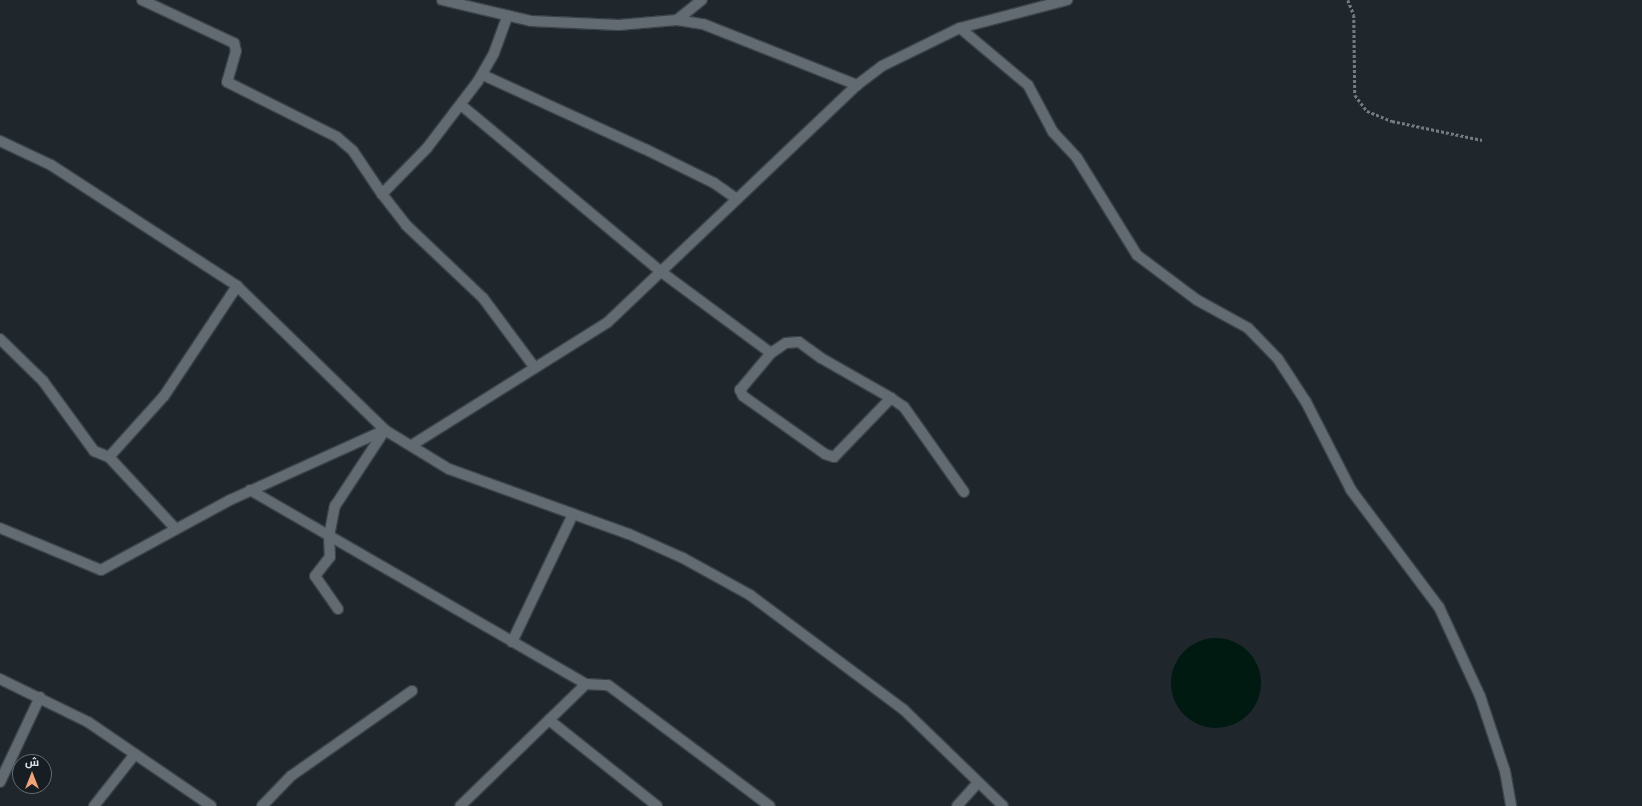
<!DOCTYPE html>
<meta charset="utf-8">
<style>
body{margin:0}
#map{position:relative;width:1642px;height:806px;overflow:hidden;background:#1f272d;font-family:"Varela Round",Cairo,sans-serif}
div>[style]{position:absolute}
.water>*{inset:0;background:#001911}
.round{border-radius:50%}
.path>*{height:2.5px;margin-top:-1.25px;transform-origin:0;background:repeating-linear-gradient(90deg,#747b80 0 3px,transparent 0 5px)}
.roads{filter:drop-shadow(1px 0 #3c4348) drop-shadow(-1px 0 #3c4348) drop-shadow(0 1px #3c4348) drop-shadow(0 -1px #3c4348)}
.minor>*{height:10px;margin:-5px;padding:0 5px;transform-origin:5px;border-radius:5px;background:#626b72}
span{translate:-50% -50%;white-space:nowrap;text-align:center;line-height:1.15;-webkit-text-stroke:4px #161e23;paint-order:stroke}
.north{position:absolute;left:12px;top:754px;width:40px;height:40px;box-sizing:border-box;background:#161e23;border:1px solid #666d72;border-radius:50%;rotate:0deg;font-size:11px;font-weight:700;line-height:16px;text-align:center;color:#dfe4e8}
.north::after{content:'';display:block;margin:auto;width:14px;height:18px;background:#f0a278;clip-path:polygon(50% 0,100% 100%,50% 72%,0 100%)}
</style>
<div id="map">
<div class="water">
<div class="round" style="left:1171px;top:638px;width:90px;height:90px"></div>
</div>
<div class="path">
<div style="left:1348px;top:0;width:16px;rotate:68deg"></div>
<div style="left:1354px;top:15px;width:80px;rotate:89.3deg"></div>
<div style="left:1355px;top:95px;width:20px;rotate:53deg"></div>
<div style="left:1367px;top:111px;width:27px;rotate:22deg"></div>
<div style="left:1392px;top:121px;width:92px;rotate:11.9deg"></div>
</div>
<div class="roads">
<div class="minor">
<div style="left:142px;top:0;width:102px;rotate:25.1deg"></div>
<div style="left:234px;top:43px;width:8px;rotate:76deg"></div>
<div style="left:236px;top:51px;width:32px;rotate:106deg"></div>
<div style="left:227px;top:82px;width:123px;rotate:26.6deg"></div>
<div style="left:337px;top:137px;width:21px;rotate:41deg"></div>
<div style="left:353px;top:151px;width:52px;rotate:56deg"></div>
<div style="left:382px;top:194px;width:64px;rotate:-45.6deg"></div>
<div style="left:427px;top:148px;width:84px;rotate:-52.7deg"></div>
<div style="left:478px;top:81px;width:32px;rotate:-60deg"></div>
<div style="left:494px;top:53px;width:38px;rotate:-70deg"></div>
<div style="left:442px;top:0;width:91px;rotate:13.3deg"></div>
<div style="left:531px;top:21px;width:88px;rotate:2.6deg"></div>
<div style="left:619px;top:25px;width:58px;rotate:-4.9deg"></div>
<div style="left:677px;top:20px;width:26px;rotate:9deg"></div>
<div style="left:703px;top:24px;width:166px;rotate:21.6deg"></div>
<div style="left:857px;top:85px;width:31px;rotate:-37deg"></div>
<div style="left:882px;top:66px;width:87px;rotate:-26deg"></div>
<div style="left:960px;top:28px;width:111px;rotate:-14.7deg"></div>
<div style="left:677px;top:20px;width:32px;rotate:-39deg"></div>
<div style="left:960px;top:28px;width:89px;rotate:40deg"></div>
<div style="left:1028px;top:85px;width:53px;rotate:62deg"></div>
<div style="left:1053px;top:132px;width:35px;rotate:47deg"></div>
<div style="left:1077px;top:158px;width:114px;rotate:58.3deg"></div>
<div style="left:1137px;top:255px;width:75px;rotate:36.9deg"></div>
<div style="left:1197px;top:300px;width:58px;rotate:28.8deg"></div>
<div style="left:1248px;top:328px;width:43px;rotate:45.9deg"></div>
<div style="left:1278px;top:359px;width:51px;rotate:56.9deg"></div>
<div style="left:1306px;top:402px;width:99px;rotate:62.9deg"></div>
<div style="left:1351px;top:490px;width:146px;rotate:53.1deg"></div>
<div style="left:1439px;top:607px;width:98px;rotate:65.3deg"></div>
<div style="left:1480px;top:696px;width:79px;rotate:71.6deg"></div>
<div style="left:1505px;top:771px;width:36px;rotate:80deg"></div>
<div style="left:483px;top:75px;width:178px;rotate:24.6deg"></div>
<div style="left:645px;top:149px;width:77px;rotate:26.2deg"></div>
<div style="left:714px;top:183px;width:28px;rotate:35deg"></div>
<div style="left:461px;top:105px;width:259px;rotate:39.8deg"></div>
<div style="left:660px;top:271px;width:138px;rotate:36.5deg"></div>
<div style="left:0;top:141px;width:56px;rotate:25.2deg"></div>
<div style="left:51px;top:165px;width:222px;rotate:33deg"></div>
<div style="left:237px;top:286px;width:206px;rotate:44.2deg"></div>
<div style="left:385px;top:430px;width:75px;rotate:31.4deg"></div>
<div style="left:449px;top:469px;width:191px;rotate:19.9deg"></div>
<div style="left:629px;top:534px;width:59px;rotate:24deg"></div>
<div style="left:683px;top:558px;width:77px;rotate:28.9deg"></div>
<div style="left:750px;top:595px;width:191px;rotate:36.7deg"></div>
<div style="left:903px;top:709px;width:139px;rotate:44.1deg"></div>
<div style="left:382px;top:194px;width:39px;rotate:52deg"></div>
<div style="left:406px;top:225px;width:106px;rotate:43.5deg"></div>
<div style="left:483px;top:298px;width:87px;rotate:53.4deg"></div>
<div style="left:0;top:339px;width:60px;rotate:44.3deg"></div>
<div style="left:43px;top:381px;width:87px;rotate:53.9deg"></div>
<div style="left:94px;top:451px;width:16px;rotate:22deg"></div>
<div style="left:109px;top:457px;width:82px;rotate:-48deg"></div>
<div style="left:164px;top:396px;width:132px;rotate:-56.4deg"></div>
<div style="left:891px;top:398px;width:82px;rotate:134deg"></div>
<div style="left:834px;top:457px;width:9px;rotate:-162deg"></div>
<div style="left:825px;top:454px;width:100px;rotate:-144.7deg"></div>
<div style="left:743px;top:396px;width:7px;rotate:-117deg"></div>
<div style="left:740px;top:390px;width:48px;rotate:-50deg"></div>
<div style="left:771px;top:353px;width:18px;rotate:-34deg"></div>
<div style="left:786px;top:343px;width:13px;rotate:-4deg"></div>
<div style="left:799px;top:342px;width:27px;rotate:36deg"></div>
<div style="left:821px;top:358px;width:81px;rotate:29.7deg"></div>
<div style="left:891px;top:398px;width:16px;rotate:35deg"></div>
<div style="left:904px;top:407px;width:104px;rotate:54.8deg"></div>
<div style="left:412px;top:445px;width:231px;rotate:-32.1deg"></div>
<div style="left:608px;top:322px;width:344px;rotate:-43.6deg"></div>
<div style="left:109px;top:457px;width:98px;rotate:47.1deg"></div>
<div style="left:250px;top:490px;width:388px;rotate:30deg"></div>
<div style="left:586px;top:684px;width:175px;rotate:135.9deg"></div>
<div style="left:0;top:528px;width:109px;rotate:22.6deg"></div>
<div style="left:101px;top:570px;width:147px;rotate:-28.5deg"></div>
<div style="left:230px;top:500px;width:170px;rotate:-24.3deg"></div>
<div style="left:338px;top:609px;width:40px;rotate:-124.9deg"></div>
<div style="left:315px;top:576px;width:24px;rotate:-52deg"></div>
<div style="left:330px;top:557px;width:21px;rotate:-93deg"></div>
<div style="left:329px;top:536px;width:31px;rotate:-79deg"></div>
<div style="left:335px;top:506px;width:91px;rotate:-56.7deg"></div>
<div style="left:512px;top:642px;width:142px;rotate:-64.5deg"></div>
<div style="left:0;top:679px;width:98px;rotate:26deg"></div>
<div style="left:88px;top:722px;width:149px;rotate:34.3deg"></div>
<div style="left:586px;top:684px;width:22px;rotate:3deg"></div>
<div style="left:608px;top:685px;width:202px;rotate:36.8deg"></div>
<div style="left:549px;top:720px;width:138px;rotate:38.5deg"></div>
<div style="left:0;top:782px;width:94px;rotate:-64.8deg"></div>
<div style="left:94px;top:806px;width:66px;rotate:-51.7deg"></div>
<div style="left:262px;top:806px;width:42px;rotate:-46deg"></div>
<div style="left:291px;top:776px;width:148px;rotate:-35.1deg"></div>
<div style="left:957px;top:806px;width:31px;rotate:-48deg"></div>
</div>
</div>
<div class="north">ش</div>
</div>
